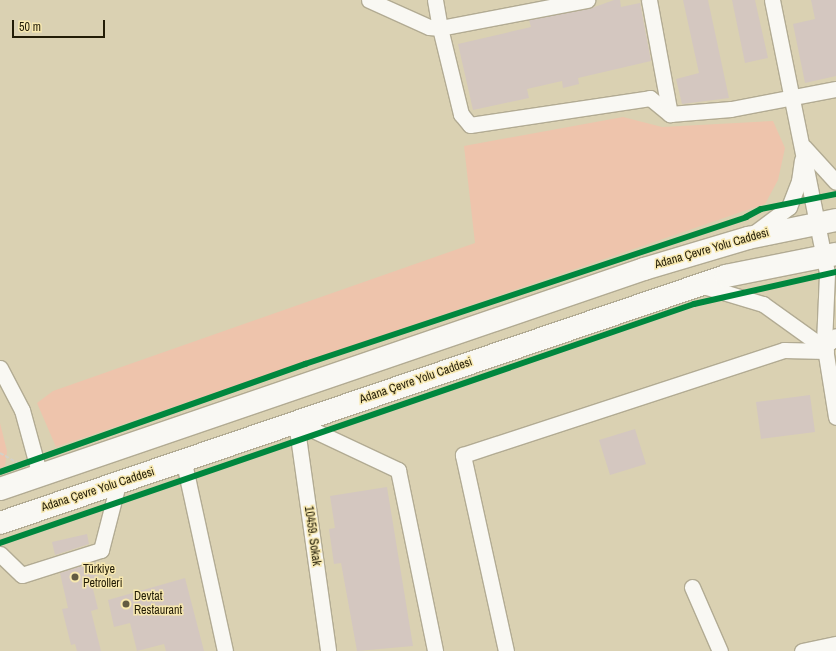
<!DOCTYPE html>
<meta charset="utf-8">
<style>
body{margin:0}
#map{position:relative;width:836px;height:651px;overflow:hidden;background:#dad1b2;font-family:"Archivo Narrow",sans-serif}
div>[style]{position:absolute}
.green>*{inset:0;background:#eec4ac}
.building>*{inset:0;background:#d4c7c0}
.path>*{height:2px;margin-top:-1px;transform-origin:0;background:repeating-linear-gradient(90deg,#d4d1c6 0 4px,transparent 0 6px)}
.roads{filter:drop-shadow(1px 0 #b2ab93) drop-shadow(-1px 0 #b2ab93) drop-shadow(0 1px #b2ab93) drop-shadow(0 -1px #b2ab93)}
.minor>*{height:15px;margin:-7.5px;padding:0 7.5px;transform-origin:7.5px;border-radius:7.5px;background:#f9f8f3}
.highway>*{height:22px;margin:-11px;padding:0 11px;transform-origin:11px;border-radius:11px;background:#f9f8f3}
.cycleway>*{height:6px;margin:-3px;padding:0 3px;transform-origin:3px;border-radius:3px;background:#00873e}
.dots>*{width:11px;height:11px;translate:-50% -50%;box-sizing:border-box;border:2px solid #f7e8af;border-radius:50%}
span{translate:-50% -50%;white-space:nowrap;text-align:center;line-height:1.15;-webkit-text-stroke:3px #f7e8af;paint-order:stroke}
.street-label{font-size:12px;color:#221c06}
.poi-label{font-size:12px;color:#221c06}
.left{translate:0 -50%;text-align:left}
.scale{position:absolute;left:12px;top:20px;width:93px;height:18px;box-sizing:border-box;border:2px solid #221c06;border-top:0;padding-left:5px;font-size:12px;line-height:14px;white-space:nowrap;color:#221c06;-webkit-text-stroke:3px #f7e8af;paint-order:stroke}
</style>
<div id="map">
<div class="green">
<div style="clip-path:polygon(623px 117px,662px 127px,773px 121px,785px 148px,778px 180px,765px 204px,56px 447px,37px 403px,53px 391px,475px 243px,464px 146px)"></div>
<div style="clip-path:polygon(0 423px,7px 451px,5px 466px,0 468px)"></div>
</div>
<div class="building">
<div style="clip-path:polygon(614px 0,620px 0,621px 7px,640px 3px,651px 61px,578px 78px,579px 84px,563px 88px,562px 81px,527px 89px,529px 98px,473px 110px,458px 44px,531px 27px,529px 20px,589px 9px)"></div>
<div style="clip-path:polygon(683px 0,708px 0,729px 98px,682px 104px,676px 79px,699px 73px)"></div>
<div style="clip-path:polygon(732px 0,755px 0,768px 58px,745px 63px)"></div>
<div style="clip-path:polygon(811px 0,836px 0,836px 76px,805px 83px,793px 24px,815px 19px)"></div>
<div style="clip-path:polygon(810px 395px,815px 432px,761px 439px,756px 402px)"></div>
<div style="clip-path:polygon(635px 429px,646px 464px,610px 475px,599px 440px)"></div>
<div style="clip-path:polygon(387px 487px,413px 646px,357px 651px,341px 563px,334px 564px,329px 529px,335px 528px,330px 496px)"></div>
<div style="clip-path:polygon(87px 534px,89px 544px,55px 555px,52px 542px)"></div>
<div style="clip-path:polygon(93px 562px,99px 583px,92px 585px,98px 609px,91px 611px,101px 651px,77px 651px,75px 644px,71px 645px,62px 609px,68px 608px,60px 573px)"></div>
<div style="clip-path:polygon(185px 578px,204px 651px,166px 651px,164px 644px,137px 651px,130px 623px,114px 627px,108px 600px)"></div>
</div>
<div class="path">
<div style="left:0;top:453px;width:23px;rotate:29deg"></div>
</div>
<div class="roads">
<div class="minor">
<div style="left:369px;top:0;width:66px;rotate:24.2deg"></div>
<div style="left:429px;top:27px;width:11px;rotate:5deg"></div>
<div style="left:440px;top:28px;width:89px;rotate:76.3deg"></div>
<div style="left:461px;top:114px;width:14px;rotate:51deg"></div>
<div style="left:470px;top:125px;width:182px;rotate:-8.5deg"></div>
<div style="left:650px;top:98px;width:26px;rotate:39deg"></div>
<div style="left:670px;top:114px;width:61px;rotate:-4.7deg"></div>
<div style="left:731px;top:109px;width:107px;rotate:-10.8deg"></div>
<div style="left:435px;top:0;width:28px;rotate:80deg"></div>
<div style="left:440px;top:28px;width:150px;rotate:-10.8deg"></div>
<div style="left:649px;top:0;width:116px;rotate:79.6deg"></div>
<div style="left:772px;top:0;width:279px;rotate:78.6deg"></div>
<div style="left:827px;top:274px;width:68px;rotate:92.5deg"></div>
<div style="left:824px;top:342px;width:76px;rotate:80.9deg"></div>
<div style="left:804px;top:147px;width:47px;rotate:47.6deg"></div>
<div style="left:753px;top:234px;width:45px;rotate:-36.9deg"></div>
<div style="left:789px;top:207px;width:28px;rotate:-69deg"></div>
<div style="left:799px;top:181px;width:21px;rotate:-82deg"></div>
<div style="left:700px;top:285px;width:66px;rotate:16.8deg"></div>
<div style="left:763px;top:304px;width:65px;rotate:35.6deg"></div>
<div style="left:816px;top:342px;width:14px"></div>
<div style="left:830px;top:342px;width:8px;rotate:-45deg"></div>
<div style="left:0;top:368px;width:47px;rotate:62.4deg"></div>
<div style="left:22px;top:410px;width:68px;rotate:74.7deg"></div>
<div style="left:296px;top:422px;width:113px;rotate:25.2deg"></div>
<div style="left:398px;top:470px;width:185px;rotate:78.4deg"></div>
<div style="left:296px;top:422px;width:231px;rotate:82deg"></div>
<div style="left:184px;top:463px;width:192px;rotate:77.7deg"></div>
<div style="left:0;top:554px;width:30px;rotate:44deg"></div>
<div style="left:22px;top:575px;width:83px;rotate:-17.6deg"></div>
<div style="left:101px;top:550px;width:72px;rotate:-75.6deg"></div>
<div style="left:692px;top:587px;width:70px;rotate:66.4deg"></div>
<div style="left:506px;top:651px;width:201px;rotate:-102.4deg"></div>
<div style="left:463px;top:455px;width:338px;rotate:-18.1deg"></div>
<div style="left:784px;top:350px;width:42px;rotate:1.4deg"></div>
<div style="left:802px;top:651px;width:35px;rotate:-12deg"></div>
</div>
<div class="highway">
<div style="left:0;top:489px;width:681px;rotate:-18.86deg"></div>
<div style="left:644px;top:269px;width:109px;rotate:-16.6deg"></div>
<div style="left:748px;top:238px;width:90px;rotate:-11.6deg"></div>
<div style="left:0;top:523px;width:767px;rotate:-18.79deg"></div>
<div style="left:726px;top:276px;width:112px;rotate:-11.3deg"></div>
</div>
</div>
<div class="cycleway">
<div style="left:0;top:472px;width:324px;rotate:-19.5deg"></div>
<div style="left:305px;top:364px;width:465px;rotate:-18.4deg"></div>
<div style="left:746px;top:217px;width:17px;rotate:-28deg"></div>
<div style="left:761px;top:209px;width:76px;rotate:-11.3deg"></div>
<div style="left:0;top:543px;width:734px;rotate:-19deg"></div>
<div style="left:694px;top:304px;width:146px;rotate:-12.7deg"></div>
</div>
<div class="dots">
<div style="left:75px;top:577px;background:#625b42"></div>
<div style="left:126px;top:604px;background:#625b42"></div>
</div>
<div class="street-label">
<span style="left:712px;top:249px;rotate:-16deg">Adana Çevre Yolu Caddesi</span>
<span style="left:416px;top:381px;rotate:-19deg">Adana Çevre Yolu Caddesi</span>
<span style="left:98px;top:490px;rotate:-18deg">Adana Çevre Yolu Caddesi</span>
<span style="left:312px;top:536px;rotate:82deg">10459. Sokak</span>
</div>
<div class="poi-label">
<span class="left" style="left:83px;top:577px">Türkiye<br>Petrolleri</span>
<span class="left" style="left:134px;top:604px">Devtat<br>Restaurant</span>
</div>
<div class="scale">50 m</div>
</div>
